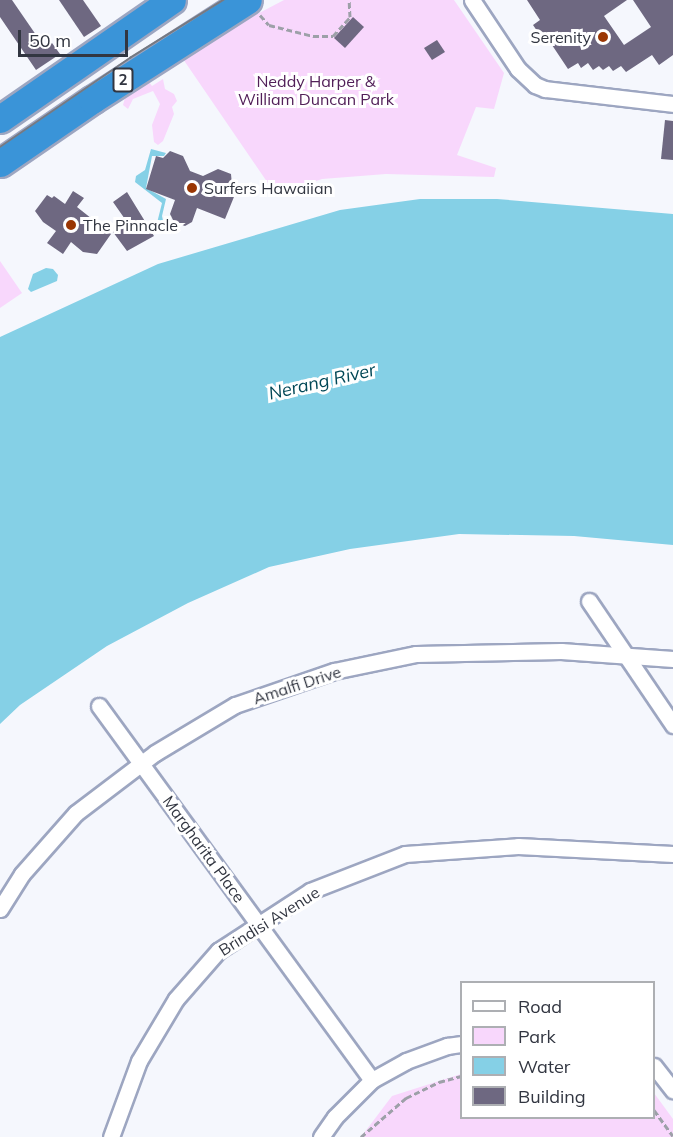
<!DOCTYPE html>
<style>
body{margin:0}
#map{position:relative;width:673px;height:1137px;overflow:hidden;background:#f5f7fd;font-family:Mulish,sans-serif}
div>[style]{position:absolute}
.green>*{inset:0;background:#f8d7fc}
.water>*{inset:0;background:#85d0e6}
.building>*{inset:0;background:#6e6881}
.path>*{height:3px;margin-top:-1.5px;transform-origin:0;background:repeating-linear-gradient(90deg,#9da0a8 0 6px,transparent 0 9px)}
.roads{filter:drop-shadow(2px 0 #9da6c1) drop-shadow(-2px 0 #9da6c1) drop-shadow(0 2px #9da6c1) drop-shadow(0 -2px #9da6c1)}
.street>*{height:15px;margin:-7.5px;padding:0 7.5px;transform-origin:7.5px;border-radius:7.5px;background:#fff}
.highway>*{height:27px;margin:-13.5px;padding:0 13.5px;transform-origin:13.5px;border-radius:13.5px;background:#3a94d8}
.tram>*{height:1.5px;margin:-0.75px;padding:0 0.75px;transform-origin:0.75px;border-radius:0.75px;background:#767982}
.dots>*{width:16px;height:16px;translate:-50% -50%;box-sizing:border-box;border:3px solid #fff;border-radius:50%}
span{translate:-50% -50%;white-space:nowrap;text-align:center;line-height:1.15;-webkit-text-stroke:6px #fff;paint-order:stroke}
.shield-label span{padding:2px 4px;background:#fff;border:2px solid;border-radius:4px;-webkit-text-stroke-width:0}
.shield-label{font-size:15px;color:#323641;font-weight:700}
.poi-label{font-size:16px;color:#323641}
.right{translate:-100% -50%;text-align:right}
.left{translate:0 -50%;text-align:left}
.park-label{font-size:16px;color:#522059}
.street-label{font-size:16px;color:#323641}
.water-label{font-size:18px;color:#004756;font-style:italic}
.legend{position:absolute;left:460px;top:981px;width:195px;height:138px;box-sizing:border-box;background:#fff;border:2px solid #adafb3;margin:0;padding:8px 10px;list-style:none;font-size:18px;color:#323641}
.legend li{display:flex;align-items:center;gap:12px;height:30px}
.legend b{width:30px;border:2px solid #adafb3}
.scale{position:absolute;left:18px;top:30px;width:110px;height:27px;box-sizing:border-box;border:3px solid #323641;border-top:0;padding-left:8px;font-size:18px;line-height:21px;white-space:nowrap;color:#323641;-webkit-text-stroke:4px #fff;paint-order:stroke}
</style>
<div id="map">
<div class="green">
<div style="clip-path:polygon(284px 0,454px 0,504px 73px,494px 109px,476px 107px,457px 155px,496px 168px,494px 177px,386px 174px,322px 179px,276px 195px,183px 59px,231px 28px)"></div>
<div style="clip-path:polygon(163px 79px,165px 89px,174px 94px,177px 101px,172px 107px,174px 114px,163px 141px,158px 145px,154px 142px,152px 125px,160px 104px,153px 91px,133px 99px,128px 109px,123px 105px,125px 98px,149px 82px,152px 86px)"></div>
<div style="clip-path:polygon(0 261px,22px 293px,0 308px)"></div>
<div style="clip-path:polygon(461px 1074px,462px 1118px,654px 1118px,654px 1093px,673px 1119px,673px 1137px,361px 1137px,392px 1096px)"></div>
</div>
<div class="water">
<div style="clip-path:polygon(151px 149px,166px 153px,164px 156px,152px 156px,146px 188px,166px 199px,162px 216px,164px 225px,161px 229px,157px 223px,162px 203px,135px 182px,136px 176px,145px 170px)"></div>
<div style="clip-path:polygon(420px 199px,497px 199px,673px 214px,673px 545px,574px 536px,459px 534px,350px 549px,269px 567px,188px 603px,107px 646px,20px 705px,0 724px,0 337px,158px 264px,340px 210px)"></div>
<div style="clip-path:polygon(46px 268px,53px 269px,58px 275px,57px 281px,31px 292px,28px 289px,33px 274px)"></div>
</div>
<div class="building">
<div style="clip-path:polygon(0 0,12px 0,45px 48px,52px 43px,60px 54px,36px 70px,0 17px)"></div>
<div style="clip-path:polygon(59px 0,83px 0,101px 26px,84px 37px)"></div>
<div style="clip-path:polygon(527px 0,627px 0,604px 16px,624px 45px,651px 27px,633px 0,673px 0,673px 55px,659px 65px,652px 55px,626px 72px,621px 66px,613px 71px,609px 66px,603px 70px,599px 66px,593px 70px,588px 63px,581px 68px,578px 63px,568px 69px,550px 42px,546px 44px,533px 25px,540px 20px)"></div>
<div style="clip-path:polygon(353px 17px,364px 27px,345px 48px,334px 38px)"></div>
<div style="clip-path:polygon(437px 40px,445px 52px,432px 60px,424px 48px)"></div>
<div style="clip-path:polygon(665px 120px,673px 121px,673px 160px,661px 159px)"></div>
<div style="clip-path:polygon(170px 151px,183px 156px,190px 171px,203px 176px,218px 169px,231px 174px,232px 185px,238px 187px,225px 219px,197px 208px,192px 222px,185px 226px,174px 222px,170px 214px,175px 200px,146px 189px,156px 156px,163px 158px)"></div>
<div style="clip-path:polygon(73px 191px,84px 198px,77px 207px,111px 234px,97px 254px,83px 252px,71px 242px,63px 254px,47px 243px,56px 231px,43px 222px,35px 211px,47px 195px,52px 198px,54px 196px,65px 204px)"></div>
<div style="clip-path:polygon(127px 192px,154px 236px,127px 251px,113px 232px,127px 222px,113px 202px)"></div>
</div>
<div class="path">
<div style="left:260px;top:15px;width:13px;rotate:48deg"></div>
<div style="left:269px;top:25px;width:45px;rotate:14deg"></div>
<div style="left:313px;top:36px;width:20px"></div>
<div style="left:333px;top:36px;width:25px;rotate:-48deg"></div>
<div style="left:350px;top:17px;width:17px;rotate:-93deg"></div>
<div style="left:654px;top:1110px;width:32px;rotate:54deg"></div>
<div style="left:361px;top:1137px;width:60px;rotate:-40.9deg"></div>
<div style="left:406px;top:1098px;width:37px;rotate:-26deg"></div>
<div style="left:439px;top:1082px;width:24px;rotate:-15deg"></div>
</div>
<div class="roads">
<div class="street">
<div style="left:472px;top:0;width:83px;rotate:56.3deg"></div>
<div style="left:518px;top:69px;width:23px;rotate:43deg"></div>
<div style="left:535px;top:85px;width:11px;rotate:22deg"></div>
<div style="left:545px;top:89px;width:129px;rotate:6.7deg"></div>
<div style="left:589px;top:601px;width:150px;rotate:55.9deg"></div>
<div style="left:99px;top:706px;width:463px;rotate:53.9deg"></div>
<div style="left:0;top:909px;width:41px;rotate:-57.8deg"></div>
<div style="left:22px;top:874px;width:81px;rotate:-48.5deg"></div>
<div style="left:76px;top:813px;width:99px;rotate:-37.2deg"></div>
<div style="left:155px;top:753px;width:93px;rotate:-31deg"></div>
<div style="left:235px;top:705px;width:105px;rotate:-19deg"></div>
<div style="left:334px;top:671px;width:84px;rotate:-11.7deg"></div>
<div style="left:416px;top:654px;width:145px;rotate:-1.2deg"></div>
<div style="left:561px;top:651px;width:112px;rotate:4.1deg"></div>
<div style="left:654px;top:1066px;width:31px;rotate:52deg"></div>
<div style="left:111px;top:1137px;width:81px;rotate:-69.8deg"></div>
<div style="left:139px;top:1061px;width:72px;rotate:-59.2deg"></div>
<div style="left:176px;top:999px;width:64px;rotate:-48.8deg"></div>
<div style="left:218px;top:951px;width:110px;rotate:-33.1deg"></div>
<div style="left:310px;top:891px;width:102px;rotate:-21.3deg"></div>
<div style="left:405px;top:854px;width:113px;rotate:-4deg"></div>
<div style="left:518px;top:846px;width:155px;rotate:3deg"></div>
<div style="left:321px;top:1137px;width:24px;rotate:-55deg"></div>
<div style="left:335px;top:1117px;width:52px;rotate:-45deg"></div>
<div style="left:372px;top:1080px;width:39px;rotate:-29deg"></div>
<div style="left:406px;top:1061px;width:44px;rotate:-20.1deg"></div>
<div style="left:447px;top:1046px;width:15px;rotate:-8deg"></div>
</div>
<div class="highway">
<div style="left:0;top:119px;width:209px;rotate:-34.7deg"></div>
<div style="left:0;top:163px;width:112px;rotate:-34.4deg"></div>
<div style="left:92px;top:100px;width:185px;rotate:-32.7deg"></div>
</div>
</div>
<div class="tram">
<div style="left:0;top:147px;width:158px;rotate:-34.4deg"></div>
<div style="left:130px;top:58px;width:110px;rotate:-31.9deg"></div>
</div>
<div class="dots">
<div style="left:603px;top:37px;background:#9a3603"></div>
<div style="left:192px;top:188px;background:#9a3603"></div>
<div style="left:71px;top:225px;background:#9a3603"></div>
</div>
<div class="shield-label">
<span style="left:123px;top:80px">2</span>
</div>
<div class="poi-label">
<span class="right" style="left:591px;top:37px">Serenity</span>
<span class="left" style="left:204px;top:188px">Surfers Hawaiian</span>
<span class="left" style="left:83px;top:225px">The Pinnacle</span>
</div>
<div class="park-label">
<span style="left:316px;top:90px">Neddy Harper &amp;<br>William Duncan Park</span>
</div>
<div class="street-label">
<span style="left:297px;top:685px;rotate:-18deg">Amalfi Drive</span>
<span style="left:204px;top:849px;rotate:54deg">Margharita Place</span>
<span style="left:269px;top:921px;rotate:-32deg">Brindisi Avenue</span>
</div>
<div class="water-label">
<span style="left:322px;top:382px;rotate:-13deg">Nerang River</span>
</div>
<ul class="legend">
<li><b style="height:8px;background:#fff"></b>Road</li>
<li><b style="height:16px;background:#f8d7fc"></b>Park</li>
<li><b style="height:16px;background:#85d0e6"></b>Water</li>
<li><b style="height:16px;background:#6e6881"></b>Building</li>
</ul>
<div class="scale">50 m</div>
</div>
